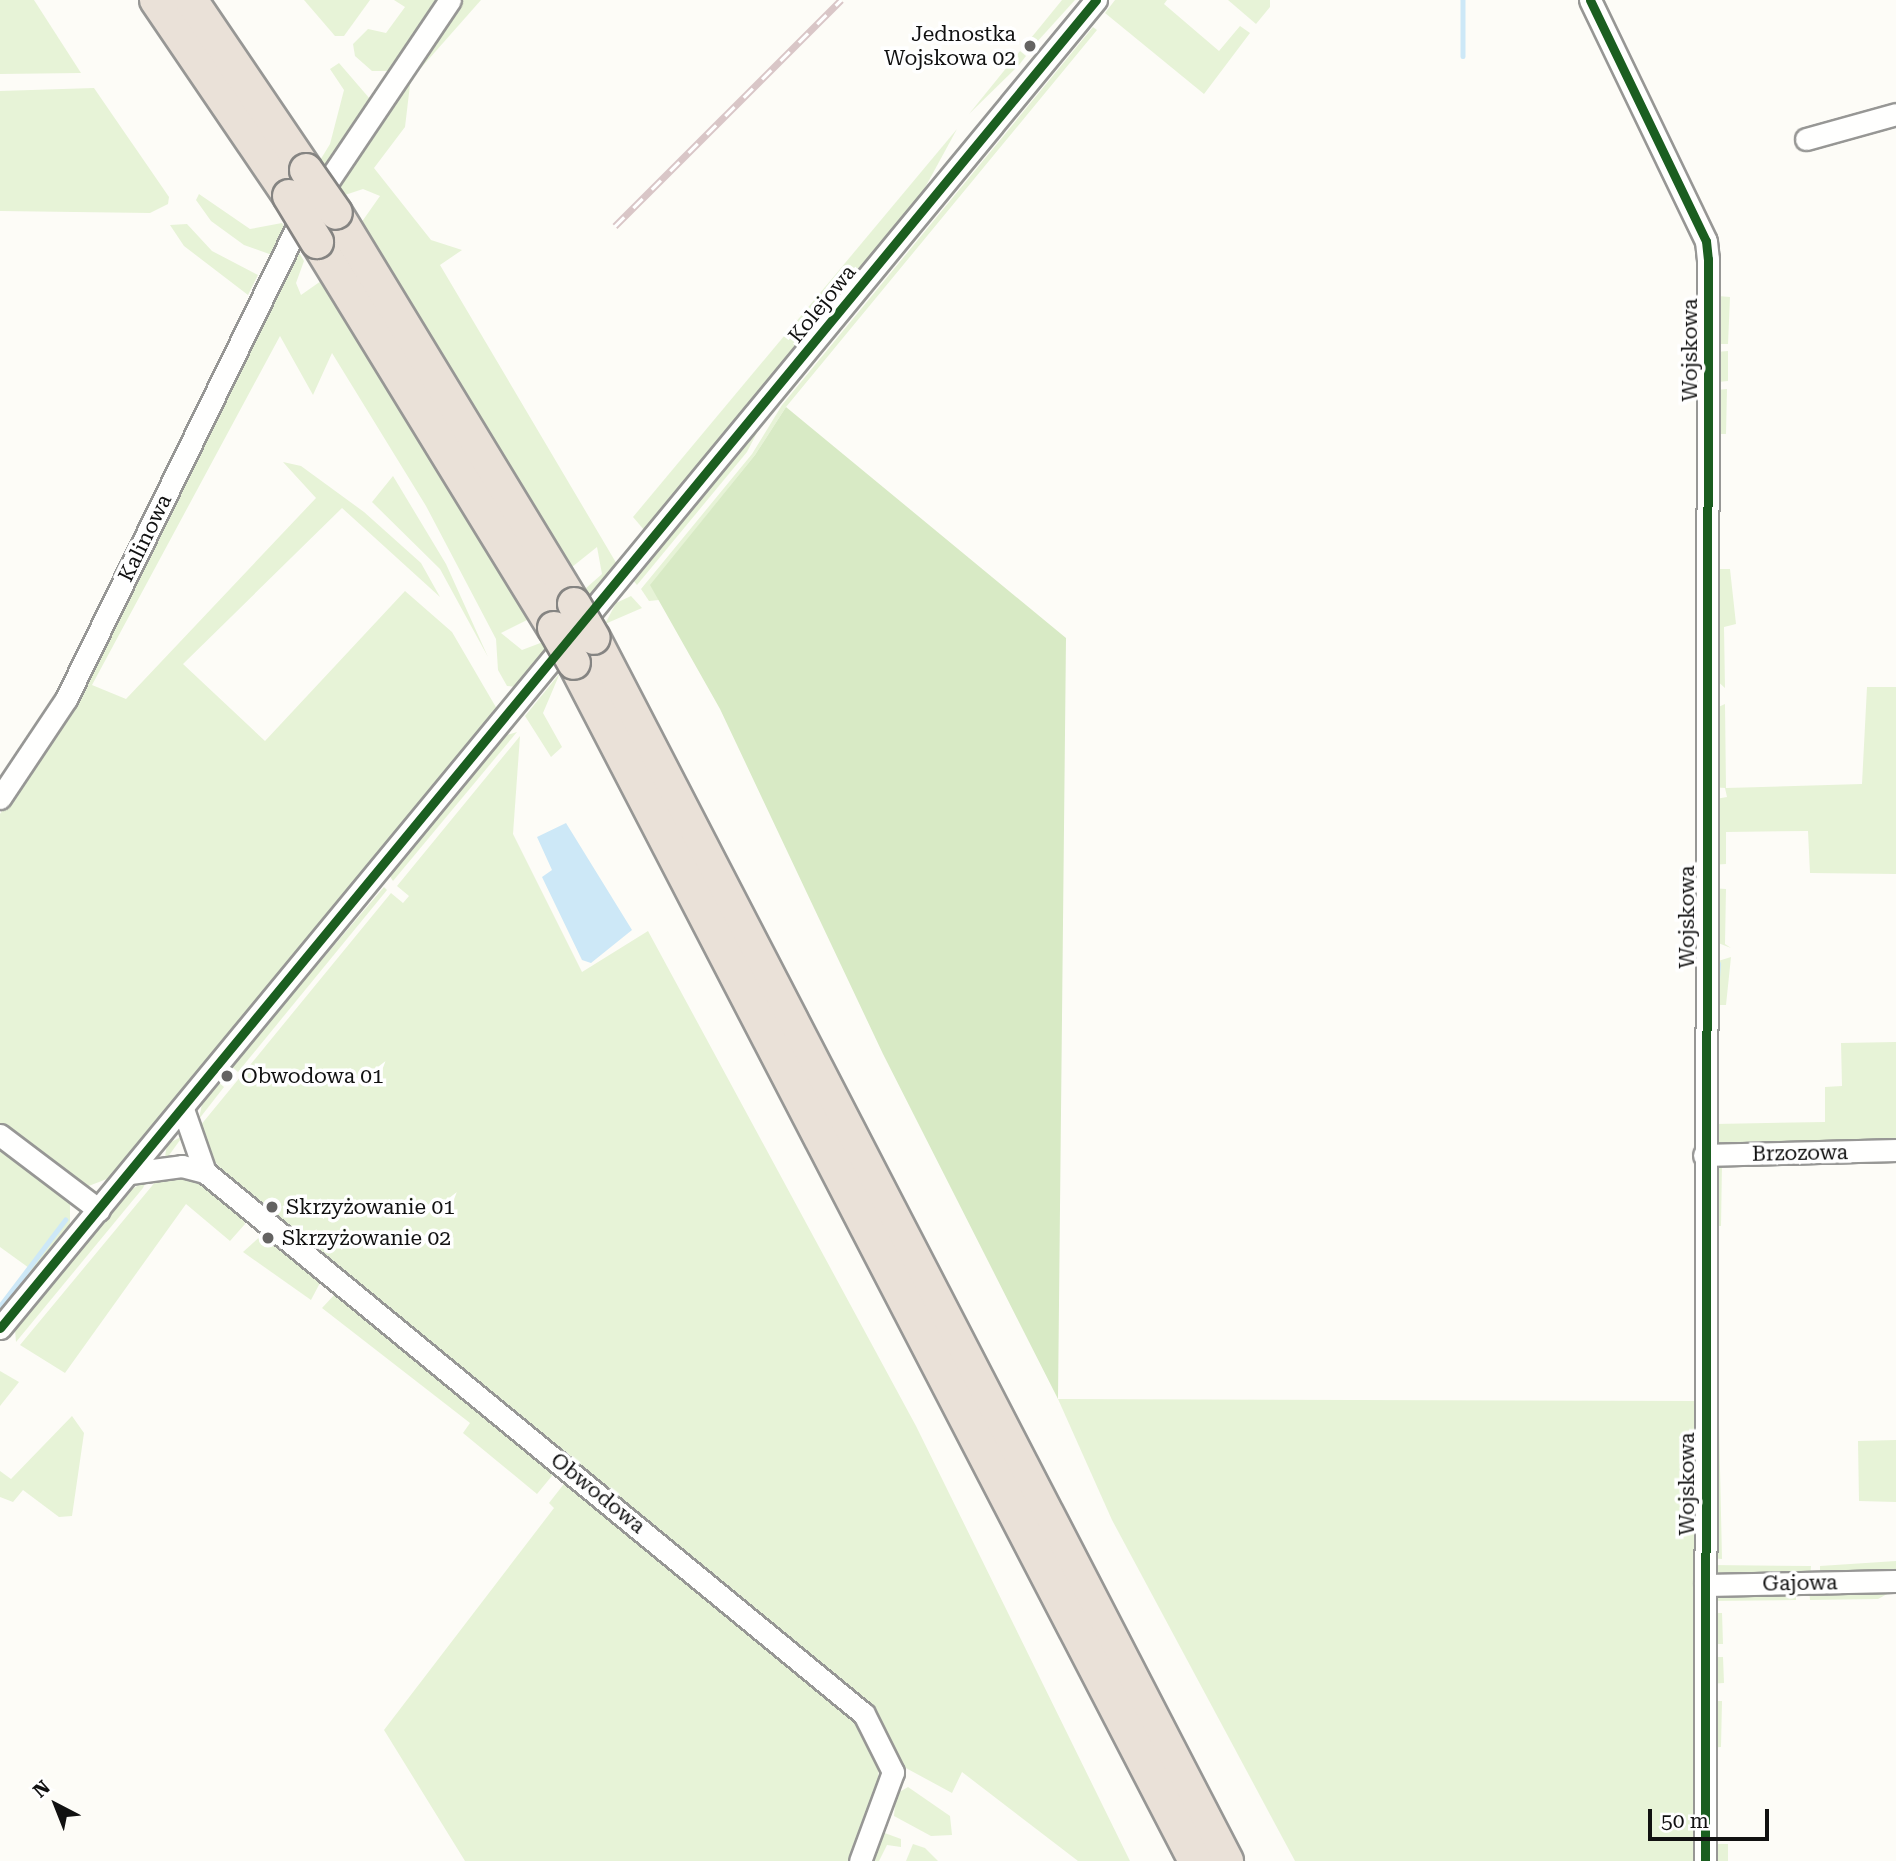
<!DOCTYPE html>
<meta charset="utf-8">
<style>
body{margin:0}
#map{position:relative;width:1896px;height:1861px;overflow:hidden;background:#fdfcf7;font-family:"Roboto Serif",serif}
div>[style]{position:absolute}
.green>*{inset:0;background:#e7f3d7}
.forest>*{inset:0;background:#d8eac5}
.water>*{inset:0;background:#cde8f7}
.stream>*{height:4.5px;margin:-2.25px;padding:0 2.25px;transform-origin:2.25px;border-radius:2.25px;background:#cde8f7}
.roads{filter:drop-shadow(2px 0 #979795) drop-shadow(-2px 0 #979795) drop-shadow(0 2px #979795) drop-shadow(0 -2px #979795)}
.minor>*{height:21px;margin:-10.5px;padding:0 10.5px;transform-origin:10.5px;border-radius:10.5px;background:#fffffe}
.highway>*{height:32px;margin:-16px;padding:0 16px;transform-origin:16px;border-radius:16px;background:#eae1d8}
.rail>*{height:7px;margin-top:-3.5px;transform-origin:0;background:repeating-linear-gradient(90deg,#fff 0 13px,#d9c6c7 0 26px);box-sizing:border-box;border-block:2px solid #d9c6c7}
.bridges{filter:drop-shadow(2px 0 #858482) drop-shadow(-2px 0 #858482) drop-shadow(0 2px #858482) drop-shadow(0 -2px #858482)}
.highway-bridge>*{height:32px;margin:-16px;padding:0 16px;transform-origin:16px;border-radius:16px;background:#eae1d8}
.cycleway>*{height:9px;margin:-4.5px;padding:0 4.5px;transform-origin:4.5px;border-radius:4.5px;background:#1b5e20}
.dots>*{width:19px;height:19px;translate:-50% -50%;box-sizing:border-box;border:4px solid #fff;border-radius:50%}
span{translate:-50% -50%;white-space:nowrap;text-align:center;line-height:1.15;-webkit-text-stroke:7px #fff;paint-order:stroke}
.poi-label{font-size:21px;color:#111}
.right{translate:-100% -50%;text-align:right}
.left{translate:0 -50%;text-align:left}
.street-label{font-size:21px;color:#111}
.north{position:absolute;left:21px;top:1770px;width:70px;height:70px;-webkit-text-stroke:5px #fff;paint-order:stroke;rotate:318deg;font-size:19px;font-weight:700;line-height:28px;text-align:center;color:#111}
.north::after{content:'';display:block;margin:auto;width:24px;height:32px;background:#111;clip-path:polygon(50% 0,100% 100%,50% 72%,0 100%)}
.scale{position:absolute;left:1648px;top:1809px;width:121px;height:32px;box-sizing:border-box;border:4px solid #111;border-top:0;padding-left:9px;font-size:21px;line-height:24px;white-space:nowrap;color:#111;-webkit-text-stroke:5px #fff;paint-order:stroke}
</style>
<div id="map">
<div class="green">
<div style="clip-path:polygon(0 0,34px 0,81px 73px,0 74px)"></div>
<div style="clip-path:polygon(304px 0,370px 0,344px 36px,335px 36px)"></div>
<div style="clip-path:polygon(394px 0,444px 0,391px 71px,372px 71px,355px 56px,353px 44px,368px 29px,386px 33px,405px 7px)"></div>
<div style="clip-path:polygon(459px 0,481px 0,420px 69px,415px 62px)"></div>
<div style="clip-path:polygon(1062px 0,1075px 0,1036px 43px,1031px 38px)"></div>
<div style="clip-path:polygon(1115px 0,1167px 0,1164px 4px,1219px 51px,1240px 26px,1250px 33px,1204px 94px,1105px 13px)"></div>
<div style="clip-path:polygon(1228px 0,1270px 0,1270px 7px,1256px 24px)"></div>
<div style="clip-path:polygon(1093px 27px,1097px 30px,786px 407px,755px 455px,651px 585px,659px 600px,649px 601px,641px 589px,752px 454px,782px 405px)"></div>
<div style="clip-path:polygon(1020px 51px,1026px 56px,1019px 65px,969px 114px)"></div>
<div style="clip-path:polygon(339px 63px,370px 99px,325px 171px,319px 162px,330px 144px,344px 90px,330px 69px)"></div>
<div style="clip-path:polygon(410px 85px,405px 127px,374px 168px,431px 240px,462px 250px,440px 265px,618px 566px,591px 599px,585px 589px,602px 574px,597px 547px,572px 567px,361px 223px,380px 196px,363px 189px,342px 196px,333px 183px,401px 86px)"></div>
<div style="clip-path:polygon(94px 88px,169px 197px,168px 204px,150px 213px,0 211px,0 91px)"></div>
<div style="clip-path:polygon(957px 129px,915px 206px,645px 531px,633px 517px)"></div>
<div style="clip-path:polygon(199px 194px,250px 229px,282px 223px,286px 230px,272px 255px,244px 245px,211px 221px,196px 200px)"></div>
<div style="clip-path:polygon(187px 224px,212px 251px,258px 275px,248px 295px,184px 246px,170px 225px)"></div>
<div style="clip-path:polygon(297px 249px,304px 261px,296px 283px,301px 295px,321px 281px,529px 619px,501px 633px,522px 650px,543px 642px,548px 651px,516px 687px,507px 686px,498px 670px,496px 639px,426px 506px,332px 353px,313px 395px,280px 336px,92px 685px,126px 699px,316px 498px,283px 462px,301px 466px,364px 512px,421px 563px,440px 597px,342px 508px,183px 664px,265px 741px,405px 591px,452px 632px,497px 709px,112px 1177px,86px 1187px,0 1126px,0 814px,64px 720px)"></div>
<div style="clip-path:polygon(1718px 296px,1730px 297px,1728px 344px,1717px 344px)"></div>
<div style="clip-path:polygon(1728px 351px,1728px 381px,1718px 382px,1716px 352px)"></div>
<div style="clip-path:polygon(1727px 389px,1726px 434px,1716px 434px,1716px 390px)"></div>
<div style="clip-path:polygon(764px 419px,747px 452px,637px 585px,631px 578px)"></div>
<div style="clip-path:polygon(393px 476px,446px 564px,488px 657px,440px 569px,372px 502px)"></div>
<div style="clip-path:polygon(1713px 569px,1730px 569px,1736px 624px,1724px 627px,1725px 688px,1715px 679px)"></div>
<div style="clip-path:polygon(631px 596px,642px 608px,605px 624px,616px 603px)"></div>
<div style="clip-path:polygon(560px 673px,543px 713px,562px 747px,551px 757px,525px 716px)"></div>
<div style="clip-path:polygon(1867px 687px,1896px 687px,1896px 874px,1810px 873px,1808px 831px,1726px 832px,1726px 864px,1711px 865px,1710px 800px,1727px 797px,1725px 788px,1710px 787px,1714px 709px,1725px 704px,1726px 788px,1862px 784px)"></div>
<div style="clip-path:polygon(517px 732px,393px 881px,389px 875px,500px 737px)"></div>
<div style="clip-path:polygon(520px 736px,513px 834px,582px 972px,648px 931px,916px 1426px,1130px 1861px,1078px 1861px,962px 1772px,952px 1793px,904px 1767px,876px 1715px,229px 1179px,212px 1158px,200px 1126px,391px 893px,403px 903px,409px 896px,397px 886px)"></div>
<div style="clip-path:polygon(384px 887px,387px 890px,238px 1072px,231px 1066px)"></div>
<div style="clip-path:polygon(1710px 888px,1726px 889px,1725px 944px,1731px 948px,1713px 941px)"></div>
<div style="clip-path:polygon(1731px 957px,1726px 1005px,1716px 1005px,1715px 962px)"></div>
<div style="clip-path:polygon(1896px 1042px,1896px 1147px,1716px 1148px,1715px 1124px,1825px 1122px,1825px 1087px,1842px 1086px,1841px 1043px)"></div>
<div style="clip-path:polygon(218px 1082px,224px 1087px,199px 1119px,202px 1104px)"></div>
<div style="clip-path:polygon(183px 1136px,167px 1158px,165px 1157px,167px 1144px)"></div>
<div style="clip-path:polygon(0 1145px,70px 1204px,70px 1229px,36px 1273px,0 1247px)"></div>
<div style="clip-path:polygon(1722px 1162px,1721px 1226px,1712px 1226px,1710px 1164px)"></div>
<div style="clip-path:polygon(161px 1175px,202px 1183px,242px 1214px,245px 1224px,230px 1241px,186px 1204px,65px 1373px,20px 1345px)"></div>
<div style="clip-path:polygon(147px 1180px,143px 1188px,16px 1342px,15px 1330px,129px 1191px)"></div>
<div style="clip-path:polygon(263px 1234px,321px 1281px,311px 1300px,243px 1252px)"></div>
<div style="clip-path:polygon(336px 1293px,556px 1471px,537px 1494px,463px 1433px,470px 1423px,322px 1308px)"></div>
<div style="clip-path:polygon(1719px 1336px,1718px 1377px,1722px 1559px,1710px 1558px,1708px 1337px)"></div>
<div style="clip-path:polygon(0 1371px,19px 1382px,0 1406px)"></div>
<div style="clip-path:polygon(1058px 1399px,1695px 1401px,1696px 1861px,1295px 1861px,1112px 1520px)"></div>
<div style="clip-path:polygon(72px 1416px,84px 1433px,72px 1516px,59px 1517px,23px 1490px,13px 1502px,0 1497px,0 1471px,11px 1479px)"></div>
<div style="clip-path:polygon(1896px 1440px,1896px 1502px,1859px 1501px,1858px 1441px)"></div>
<div style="clip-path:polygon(567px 1480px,856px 1716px,879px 1759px,878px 1785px,848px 1861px,465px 1861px,384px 1730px,554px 1508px,549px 1503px)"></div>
<div style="clip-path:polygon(1896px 1561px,1896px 1577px,1820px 1578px,1820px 1566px)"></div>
<div style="clip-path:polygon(1710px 1565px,1811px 1566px,1810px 1579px,1715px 1577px)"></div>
<div style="clip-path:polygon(1796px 1588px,1796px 1600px,1709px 1601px,1710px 1593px)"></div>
<div style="clip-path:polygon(1809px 1588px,1887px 1588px,1889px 1593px,1878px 1599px,1810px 1600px)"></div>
<div style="clip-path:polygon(1709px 1613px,1722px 1613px,1723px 1644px,1709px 1644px)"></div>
<div style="clip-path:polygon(1708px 1657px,1723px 1657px,1724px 1683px,1708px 1684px)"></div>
<div style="clip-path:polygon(1708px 1701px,1722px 1701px,1721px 1747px,1707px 1748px)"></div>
<div style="clip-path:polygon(908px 1787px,950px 1816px,952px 1835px,931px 1836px,894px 1816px,896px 1794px)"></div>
<div style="clip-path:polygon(882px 1832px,901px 1839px,901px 1847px,887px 1845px,879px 1861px,870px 1861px)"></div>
<div style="clip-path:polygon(913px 1844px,925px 1848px,938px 1861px,906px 1861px)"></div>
<div style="clip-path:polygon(1711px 1844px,1728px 1844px,1728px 1861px,1711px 1861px)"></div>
</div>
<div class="forest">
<div style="clip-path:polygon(786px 407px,1066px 638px,1058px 1399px,883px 1054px,720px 709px,650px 585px,755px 455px)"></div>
</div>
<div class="water">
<div style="clip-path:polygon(566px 823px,632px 930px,591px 963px,582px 960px,542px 877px,552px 870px,537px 837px)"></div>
</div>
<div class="stream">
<div style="left:1463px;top:0;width:56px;rotate:90deg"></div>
<div style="left:1717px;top:979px;width:15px;rotate:-86deg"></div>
<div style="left:0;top:1306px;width:108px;rotate:-52.9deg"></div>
</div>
<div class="roads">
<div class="minor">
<div style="left:1590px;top:0;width:267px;rotate:64.3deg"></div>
<div style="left:1706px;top:241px;width:18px;rotate:84deg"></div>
<div style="left:1708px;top:259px;width:1602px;rotate:90.11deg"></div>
<div style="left:1806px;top:139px;width:93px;rotate:-15.5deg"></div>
<div style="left:0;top:798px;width:119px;rotate:-56.3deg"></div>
<div style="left:66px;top:699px;width:523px;rotate:-63.92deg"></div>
<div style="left:296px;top:229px;width:276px;rotate:-56.1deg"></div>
<div style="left:183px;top:1109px;width:67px;rotate:70.8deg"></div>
<div style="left:205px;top:1172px;width:853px;rotate:39.44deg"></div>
<div style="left:864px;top:1714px;width:65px;rotate:63.4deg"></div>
<div style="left:893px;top:1772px;width:95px;rotate:110.3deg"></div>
<div style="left:0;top:1135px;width:124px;rotate:37.1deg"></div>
<div style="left:1704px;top:1155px;width:192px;rotate:-1.5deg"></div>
<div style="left:130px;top:1173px;width:52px;rotate:-7.7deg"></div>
<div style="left:182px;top:1166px;width:24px;rotate:15deg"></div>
<div style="left:0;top:1328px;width:1722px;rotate:-50.47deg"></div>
<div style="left:1705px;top:1585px;width:191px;rotate:-1.2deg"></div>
</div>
<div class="highway">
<div style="left:156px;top:0;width:237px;rotate:55.8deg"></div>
<div style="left:191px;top:0;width:205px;rotate:55.9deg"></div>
<div style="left:336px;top:213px;width:458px;rotate:58.7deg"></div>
<div style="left:317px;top:242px;width:453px;rotate:58.5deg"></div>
<div style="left:594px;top:638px;width:1377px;rotate:62.63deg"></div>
<div style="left:574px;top:663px;width:1349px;rotate:62.6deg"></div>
</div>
</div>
<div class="rail">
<div style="left:615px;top:226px;width:320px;rotate:-45deg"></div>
</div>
<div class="bridges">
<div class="highway-bridge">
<div style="left:306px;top:170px;width:52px;rotate:55.1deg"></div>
<div style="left:289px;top:196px;width:54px;rotate:58.7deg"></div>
<div style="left:574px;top:604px;width:39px;rotate:60deg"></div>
<div style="left:554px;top:628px;width:40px;rotate:60.3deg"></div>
</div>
</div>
<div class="cycleway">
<div style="left:1590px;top:0;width:267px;rotate:64.3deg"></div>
<div style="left:1706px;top:241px;width:18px;rotate:84deg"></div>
<div style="left:1708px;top:259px;width:1602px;rotate:90.11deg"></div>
<div style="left:0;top:1328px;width:1722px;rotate:-50.47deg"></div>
</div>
<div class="dots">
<div style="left:1030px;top:46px;background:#646362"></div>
<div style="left:227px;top:1076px;background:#646362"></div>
<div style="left:272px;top:1207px;background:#646362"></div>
<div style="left:268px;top:1238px;background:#646362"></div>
</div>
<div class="poi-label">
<span class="right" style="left:1016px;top:46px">Jednostka<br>Wojskowa 02</span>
<span class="left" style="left:241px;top:1076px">Obwodowa 01</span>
<span class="left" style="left:286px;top:1207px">Skrzyżowanie 01</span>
<span class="left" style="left:282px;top:1238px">Skrzyżowanie 02</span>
</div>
<div class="street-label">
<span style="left:822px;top:304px;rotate:-51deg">Kolejowa</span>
<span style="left:1690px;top:350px;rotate:-90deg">Wojskowa</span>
<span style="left:145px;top:538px;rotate:-64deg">Kalinowa</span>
<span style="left:1687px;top:917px;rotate:-90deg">Wojskowa</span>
<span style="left:1800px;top:1153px;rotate:-1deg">Brzozowa</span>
<span style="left:1687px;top:1484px;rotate:-90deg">Wojskowa</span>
<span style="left:598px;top:1493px;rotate:39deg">Obwodowa</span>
<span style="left:1800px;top:1583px;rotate:-1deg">Gajowa</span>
</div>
<div class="north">N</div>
<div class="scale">50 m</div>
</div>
